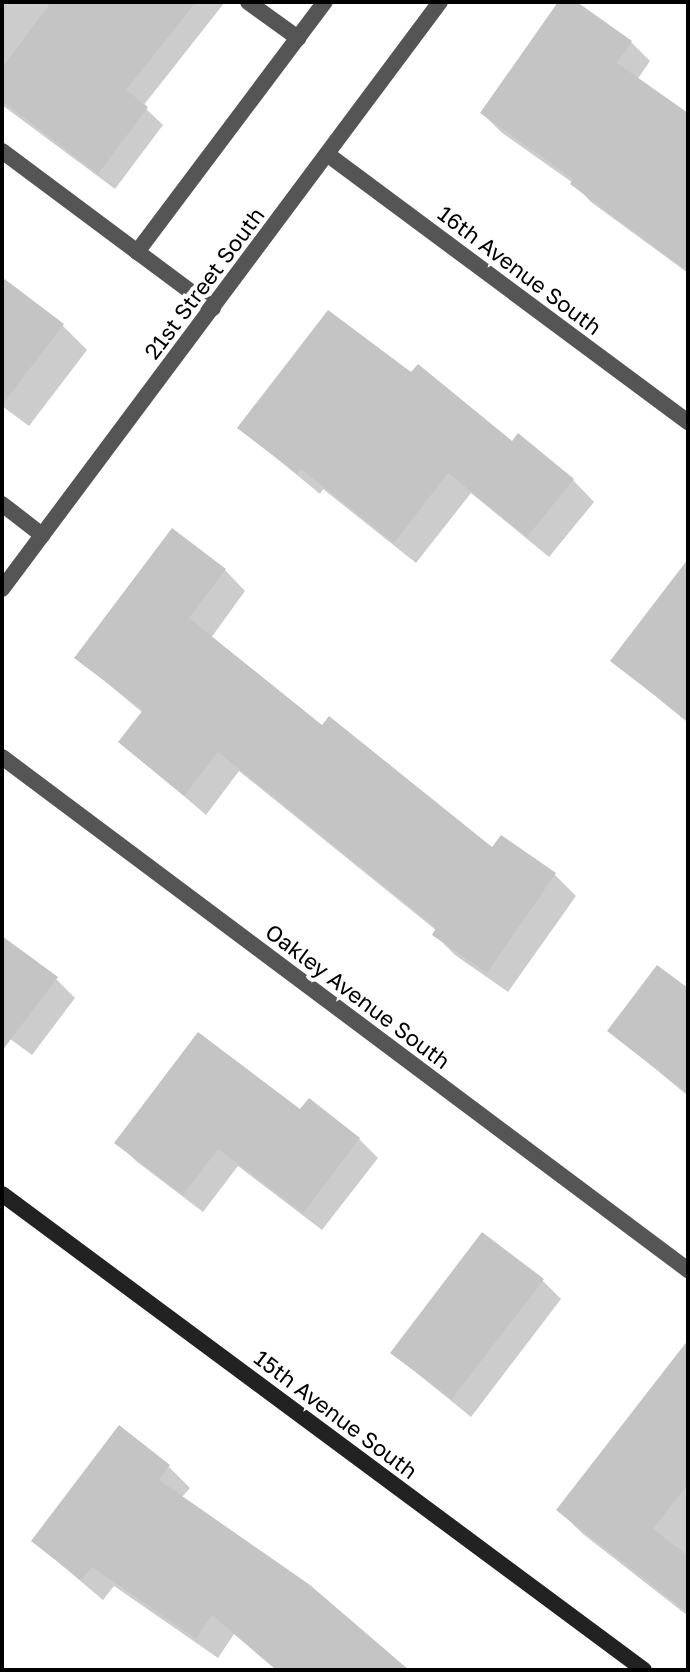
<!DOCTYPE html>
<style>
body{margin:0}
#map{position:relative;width:690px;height:1672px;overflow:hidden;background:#fff;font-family:"Golos Text",sans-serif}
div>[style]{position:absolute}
.shadow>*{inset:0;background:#0003}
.building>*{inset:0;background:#c4c4c4}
.lane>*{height:16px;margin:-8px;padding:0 8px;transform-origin:8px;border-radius:8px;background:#555}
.street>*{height:16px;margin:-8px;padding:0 8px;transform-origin:8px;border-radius:8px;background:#555}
.secondary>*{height:16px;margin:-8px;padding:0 8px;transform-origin:8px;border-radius:8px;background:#222}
span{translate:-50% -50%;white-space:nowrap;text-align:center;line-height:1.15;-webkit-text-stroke:8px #fff;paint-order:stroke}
.street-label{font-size:22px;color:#000}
.frame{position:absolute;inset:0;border:4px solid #000;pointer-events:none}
</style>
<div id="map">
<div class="shadow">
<div style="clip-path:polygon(2px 2px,225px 2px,143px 106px,163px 125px,115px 189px,2px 105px)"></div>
<div style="clip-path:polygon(560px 2px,573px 2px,631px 42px,650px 61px,637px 80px,688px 115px,688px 273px,591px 202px,573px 183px,501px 132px,482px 113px)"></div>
<div style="clip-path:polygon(2px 280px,63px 326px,87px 350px,29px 426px,2px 406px)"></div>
<div style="clip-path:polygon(240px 428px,512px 443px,573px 480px,594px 502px,549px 557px,471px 493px,416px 563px,323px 489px,320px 494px)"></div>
<div style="clip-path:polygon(688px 562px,688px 723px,613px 661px)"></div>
<div style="clip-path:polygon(225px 570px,245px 591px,211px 638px,322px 727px,492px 850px,501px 838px,555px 875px,576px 896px,508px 992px,455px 955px,434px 934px,437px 931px,239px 771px,206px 815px,121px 742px,143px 713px,77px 658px)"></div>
<div style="clip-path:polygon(2px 939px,56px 979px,75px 998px,32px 1055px,2px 1033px)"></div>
<div style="clip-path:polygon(688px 991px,688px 1096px,610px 1031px)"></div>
<div style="clip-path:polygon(301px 1112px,359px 1139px,378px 1158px,322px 1230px,238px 1166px,203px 1212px,136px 1161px,117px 1142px)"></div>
<div style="clip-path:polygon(542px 1280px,561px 1299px,471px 1417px,392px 1353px)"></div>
<div style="clip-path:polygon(688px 1390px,688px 1616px,583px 1534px,558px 1510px)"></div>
<div style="clip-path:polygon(169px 1467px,190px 1488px,181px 1498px,406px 1670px,276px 1670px,234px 1634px,218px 1658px,114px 1586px,103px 1600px,33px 1541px)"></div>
</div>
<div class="building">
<div style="clip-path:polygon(51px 2px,196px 2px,126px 90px,148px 107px,98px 174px,2px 101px,2px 68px)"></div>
<div style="clip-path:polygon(558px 2px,577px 2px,632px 41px,617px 63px,688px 113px,688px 272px,570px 184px,573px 179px,480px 113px)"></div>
<div style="clip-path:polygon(2px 277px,64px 324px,2px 405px)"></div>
<div style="clip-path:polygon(328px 310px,411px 372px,418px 364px,512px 441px,518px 433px,574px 479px,527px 537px,448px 473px,394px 543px,301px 469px,297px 474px,237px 428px)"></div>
<div style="clip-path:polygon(172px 528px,226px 569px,189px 618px,322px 725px,329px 716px,492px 847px,501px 835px,556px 873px,487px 973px,432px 935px,436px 928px,218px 752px,184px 796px,118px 742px,143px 710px,74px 658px)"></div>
<div style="clip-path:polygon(688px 559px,688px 721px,610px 661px)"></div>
<div style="clip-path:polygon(2px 936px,58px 977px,2px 1051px)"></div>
<div style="clip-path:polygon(657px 965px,688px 988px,688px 1094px,607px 1031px)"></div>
<div style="clip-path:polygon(198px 1032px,300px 1109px,309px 1098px,360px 1138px,303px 1213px,218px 1149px,183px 1195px,114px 1143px)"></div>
<div style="clip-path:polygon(482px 1232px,544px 1279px,452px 1399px,390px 1353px)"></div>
<div style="clip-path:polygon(688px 1340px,688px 1484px,653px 1529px,688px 1556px,688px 1613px,556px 1510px)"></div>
<div style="clip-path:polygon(119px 1425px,170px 1465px,159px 1480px,310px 1585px,409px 1670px,277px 1670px,212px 1615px,196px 1639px,92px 1567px,81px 1580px,31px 1541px)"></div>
</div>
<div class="lane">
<div style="left:248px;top:2px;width:62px;rotate:35.8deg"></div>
<div style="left:2px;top:151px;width:263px;rotate:36.7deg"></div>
<div style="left:137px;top:252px;width:313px;rotate:-53.1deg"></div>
</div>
<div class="street">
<div style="left:327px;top:154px;width:450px;rotate:36.6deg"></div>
<div style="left:2px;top:504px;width:51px;rotate:37.8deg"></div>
<div style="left:2px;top:589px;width:732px;rotate:-53.27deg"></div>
<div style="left:2px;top:757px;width:857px;rotate:36.79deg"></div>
</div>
<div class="secondary">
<div style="left:2px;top:1194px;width:799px;rotate:36.55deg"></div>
</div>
<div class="street-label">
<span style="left:520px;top:270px;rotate:37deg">16th Avenue South</span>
<span style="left:204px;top:283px;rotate:-53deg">21st Street South</span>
<span style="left:358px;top:996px;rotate:37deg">Oakley Avenue South</span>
<span style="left:336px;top:1414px;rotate:37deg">15th Avenue South</span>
</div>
<div class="frame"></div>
</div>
